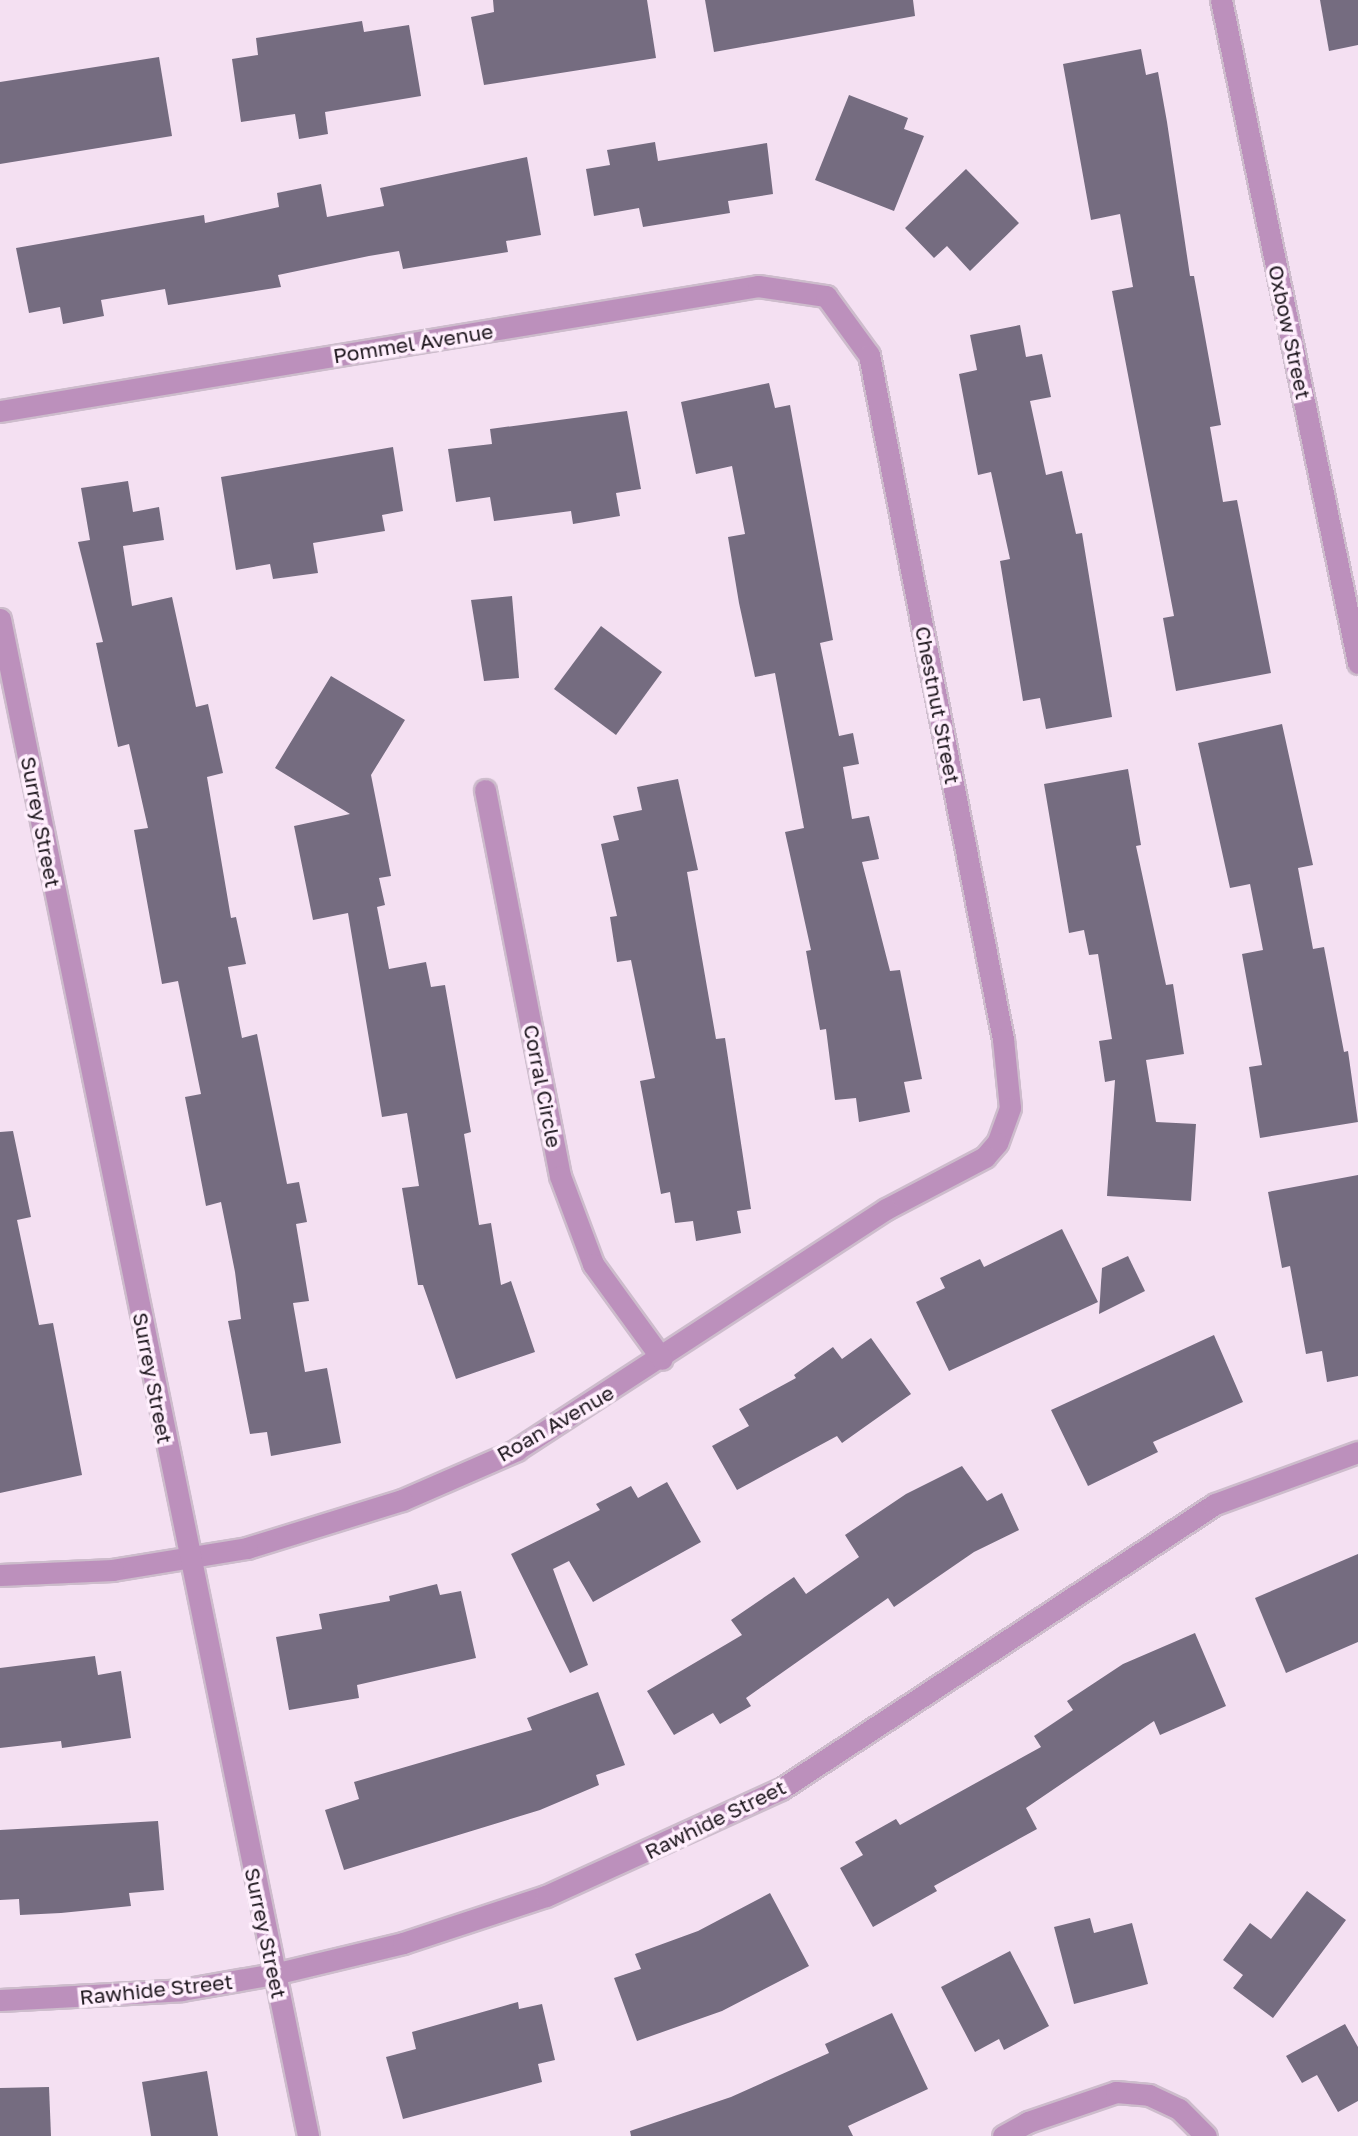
<!DOCTYPE html>
<style>
body{margin:0}
#map{position:relative;width:1358px;height:2136px;overflow:hidden;background:#f4e0f2;font-family:"Golos Text",sans-serif}
div>[style]{position:absolute}
.building>*{inset:0;background:#756c80}
.roads{filter:drop-shadow(2px 0 #cdbccc) drop-shadow(-2px 0 #cdbccc) drop-shadow(0 2px #cdbccc) drop-shadow(0 -2px #cdbccc)}
.minor>*{height:21px;margin:-10.5px;padding:0 10.5px;transform-origin:10.5px;border-radius:10.5px;background:#bc90bc}
span{translate:-50% -50%;white-space:nowrap;text-align:center;line-height:1.15;-webkit-text-stroke:7px #ffeffd;paint-order:stroke}
.street-label{font-size:21px;color:#1e171e}
</style>
<div id="map">
<div class="building">
<div style="clip-path:polygon(493px 0,647px 0,656px 58px,484px 85px,471px 17px,494px 12px)"></div>
<div style="clip-path:polygon(705px 0,913px 0,915px 16px,714px 52px)"></div>
<div style="clip-path:polygon(1320px 0,1358px 0,1358px 45px,1329px 51px)"></div>
<div style="clip-path:polygon(362px 21px,364px 32px,409px 25px,421px 96px,325px 112px,328px 134px,299px 139px,295px 114px,241px 122px,232px 59px,258px 55px,256px 38px)"></div>
<div style="clip-path:polygon(1141px 49px,1146px 75px,1158px 72px,1167px 122px,1190px 276px,1194px 276px,1221px 425px,1210px 427px,1223px 502px,1237px 500px,1271px 673px,1176px 691px,1163px 618px,1174px 616px,1112px 291px,1133px 287px,1120px 214px,1091px 220px,1063px 64px)"></div>
<div style="clip-path:polygon(159px 57px,172px 136px,0 164px,0 82px)"></div>
<div style="clip-path:polygon(849px 95px,908px 118px,904px 129px,924px 136px,894px 211px,815px 180px)"></div>
<div style="clip-path:polygon(655px 142px,658px 161px,767px 143px,773px 194px,728px 201px,730px 213px,643px 227px,639px 208px,594px 216px,586px 169px,610px 165px,607px 150px)"></div>
<div style="clip-path:polygon(527px 157px,541px 235px,506px 241px,508px 252px,403px 269px,399px 251px,369px 256px,278px 275px,281px 287px,168px 305px,165px 289px,101px 300px,104px 316px,63px 324px,60px 307px,29px 313px,16px 248px,204px 215px,205px 223px,279px 207px,277px 193px,321px 184px,327px 217px,384px 206px,380px 188px)"></div>
<div style="clip-path:polygon(966px 169px,1019px 223px,970px 271px,947px 246px,934px 258px,905px 228px)"></div>
<div style="clip-path:polygon(1020px 325px,1026px 357px,1042px 354px,1051px 397px,1030px 401px,1046px 475px,1062px 471px,1076px 534px,1082px 533px,1112px 717px,1046px 729px,1040px 698px,1023px 701px,1000px 561px,1010px 559px,991px 472px,978px 475px,959px 374px,977px 370px,970px 335px)"></div>
<div style="clip-path:polygon(769px 383px,775px 408px,790px 405px,833px 640px,820px 643px,839px 736px,853px 733px,859px 764px,843px 767px,852px 819px,869px 816px,879px 859px,862px 862px,890px 971px,900px 970px,922px 1079px,904px 1082px,910px 1112px,859px 1122px,856px 1098px,835px 1100px,826px 1029px,820px 1030px,806px 951px,811px 950px,785px 832px,804px 828px,775px 673px,755px 677px,739px 603px,728px 537px,745px 534px,732px 466px,696px 474px,681px 402px)"></div>
<div style="clip-path:polygon(627px 411px,641px 489px,616px 493px,620px 516px,573px 524px,571px 511px,494px 521px,490px 497px,456px 502px,448px 449px,492px 444px,490px 429px)"></div>
<div style="clip-path:polygon(393px 447px,403px 511px,382px 515px,385px 531px,313px 543px,318px 573px,273px 579px,270px 564px,236px 570px,221px 477px)"></div>
<div style="clip-path:polygon(128px 481px,133px 512px,159px 507px,164px 540px,123px 546px,132px 606px,172px 597px,196px 707px,208px 704px,223px 773px,207px 777px,231px 918px,236px 917px,246px 964px,228px 967px,242px 1038px,257px 1034px,287px 1184px,299px 1182px,307px 1222px,296px 1224px,309px 1301px,293px 1303px,305px 1372px,327px 1368px,341px 1443px,271px 1456px,267px 1432px,250px 1434px,228px 1321px,241px 1319px,235px 1272px,221px 1202px,206px 1206px,185px 1097px,201px 1094px,178px 981px,162px 984px,134px 830px,148px 828px,129px 744px,118px 747px,96px 643px,103px 642px,78px 542px,90px 540px,81px 488px)"></div>
<div style="clip-path:polygon(512px 596px,519px 678px,484px 681px,471px 600px)"></div>
<div style="clip-path:polygon(601px 626px,662px 672px,616px 735px,554px 689px)"></div>
<div style="clip-path:polygon(331px 676px,405px 720px,371px 775px,391px 876px,379px 878px,385px 905px,377px 907px,389px 969px,426px 962px,431px 987px,445px 985px,471px 1132px,464px 1134px,479px 1225px,491px 1223px,501px 1285px,511px 1281px,535px 1352px,456px 1379px,423px 1285px,418px 1285px,402px 1188px,419px 1186px,407px 1113px,382px 1117px,348px 913px,313px 920px,294px 826px,350px 814px,275px 768px)"></div>
<div style="clip-path:polygon(1282px 724px,1313px 865px,1298px 868px,1313px 949px,1324px 947px,1344px 1052px,1348px 1051px,1358px 1122px,1260px 1138px,1249px 1067px,1262px 1065px,1242px 954px,1263px 950px,1250px 884px,1230px 888px,1198px 743px)"></div>
<div style="clip-path:polygon(1128px 769px,1141px 845px,1136px 846px,1166px 985px,1173px 984px,1184px 1054px,1146px 1060px,1156px 1122px,1196px 1124px,1191px 1201px,1107px 1196px,1115px 1080px,1105px 1082px,1099px 1041px,1112px 1039px,1098px 954px,1089px 955px,1084px 930px,1069px 933px,1044px 784px)"></div>
<div style="clip-path:polygon(678px 779px,698px 870px,687px 872px,716px 1039px,725px 1038px,751px 1209px,737px 1211px,741px 1233px,696px 1241px,693px 1221px,675px 1223px,670px 1192px,661px 1194px,640px 1081px,655px 1078px,631px 960px,617px 962px,610px 917px,617px 916px,601px 844px,619px 840px,613px 816px,642px 810px,637px 787px)"></div>
<div style="clip-path:polygon(13px 1131px,31px 1217px,17px 1220px,39px 1325px,53px 1323px,82px 1475px,0 1493px,0 1132px)"></div>
<div style="clip-path:polygon(1358px 1175px,1358px 1376px,1327px 1382px,1322px 1351px,1306px 1354px,1290px 1266px,1282px 1268px,1268px 1192px)"></div>
<div style="clip-path:polygon(1062px 1229px,1098px 1302px,949px 1371px,916px 1302px,945px 1288px,940px 1278px,980px 1259px,984px 1267px)"></div>
<div style="clip-path:polygon(1128px 1256px,1145px 1291px,1099px 1314px,1102px 1268px)"></div>
<div style="clip-path:polygon(1214px 1335px,1243px 1402px,1153px 1442px,1158px 1452px,1088px 1486px,1051px 1410px)"></div>
<div style="clip-path:polygon(871px 1338px,911px 1394px,842px 1443px,837px 1436px,737px 1490px,712px 1446px,749px 1426px,739px 1409px,796px 1378px,794px 1375px,833px 1347px,842px 1359px)"></div>
<div style="clip-path:polygon(962px 1466px,987px 1501px,1002px 1493px,1019px 1530px,974px 1552px,894px 1607px,888px 1598px,746px 1698px,751px 1706px,720px 1724px,713px 1713px,674px 1735px,647px 1691px,742px 1635px,731px 1620px,794px 1577px,806px 1594px,859px 1557px,845px 1535px,906px 1494px)"></div>
<div style="clip-path:polygon(667px 1482px,701px 1542px,593px 1602px,569px 1561px,553px 1569px,588px 1665px,570px 1673px,511px 1554px,600px 1510px,596px 1504px,631px 1486px,638px 1498px)"></div>
<div style="clip-path:polygon(1358px 1554px,1358px 1642px,1286px 1673px,1255px 1598px)"></div>
<div style="clip-path:polygon(437px 1584px,440px 1595px,461px 1591px,476px 1658px,357px 1685px,359px 1698px,289px 1710px,276px 1637px,322px 1629px,319px 1614px,390px 1601px,389px 1596px)"></div>
<div style="clip-path:polygon(1195px 1633px,1226px 1706px,1160px 1735px,1154px 1721px,1026px 1808px,1037px 1829px,934px 1886px,937px 1891px,873px 1927px,840px 1868px,863px 1855px,855px 1842px,896px 1819px,900px 1825px,1041px 1747px,1034px 1736px,1073px 1710px,1067px 1701px,1123px 1664px)"></div>
<div style="clip-path:polygon(95px 1656px,98px 1675px,121px 1671px,131px 1738px,62px 1748px,61px 1741px,0 1748px,0 1668px)"></div>
<div style="clip-path:polygon(598px 1692px,625px 1765px,596px 1775px,599px 1785px,540px 1810px,344px 1870px,325px 1810px,359px 1799px,354px 1782px,532px 1730px,527px 1718px)"></div>
<div style="clip-path:polygon(158px 1821px,164px 1890px,129px 1893px,131px 1906px,61px 1913px,20px 1915px,19px 1899px,0 1900px,0 1830px)"></div>
<div style="clip-path:polygon(1307px 1891px,1346px 1920px,1273px 2018px,1233px 1988px,1243px 1975px,1223px 1960px,1250px 1923px,1271px 1939px)"></div>
<div style="clip-path:polygon(770px 1893px,809px 1966px,722px 2011px,637px 2041px,614px 1978px,641px 1969px,635px 1954px,698px 1931px)"></div>
<div style="clip-path:polygon(1090px 1918px,1094px 1933px,1132px 1923px,1148px 1984px,1074px 2004px,1054px 1927px)"></div>
<div style="clip-path:polygon(1010px 1951px,1049px 2026px,1004px 2050px,999px 2039px,975px 2052px,941px 1987px)"></div>
<div style="clip-path:polygon(518px 2002px,519px 2009px,542px 2004px,555px 2060px,538px 2064px,542px 2082px,403px 2119px,386px 2057px,416px 2049px,412px 2032px)"></div>
<div style="clip-path:polygon(892px 2013px,928px 2089px,848px 2126px,853px 2136px,631px 2136px,630px 2131px,731px 2097px,829px 2053px,825px 2044px)"></div>
<div style="clip-path:polygon(1345px 2024px,1358px 2047px,1358px 2101px,1338px 2112px,1317px 2075px,1302px 2083px,1286px 2056px)"></div>
<div style="clip-path:polygon(207px 2071px,218px 2136px,151px 2136px,142px 2082px)"></div>
<div style="clip-path:polygon(49px 2087px,51px 2136px,0 2136px,0 2088px)"></div>
</div>
<div class="roads">
<div class="minor">
<div style="left:1221px;top:0;width:677px;rotate:78.32deg"></div>
<div style="left:0;top:411px;width:768px;rotate:-9.36deg"></div>
<div style="left:758px;top:286px;width:69px;rotate:8.4deg"></div>
<div style="left:826px;top:296px;width:73px;rotate:53.9deg"></div>
<div style="left:869px;top:355px;width:697px;rotate:78.92deg"></div>
<div style="left:1003px;top:1039px;width:69px;rotate:84.2deg"></div>
<div style="left:1010px;top:1108px;width:37px;rotate:110deg"></div>
<div style="left:997px;top:1143px;width:18px;rotate:131deg"></div>
<div style="left:985px;top:1157px;width:112px;rotate:152.3deg"></div>
<div style="left:886px;top:1209px;width:441px;rotate:146.9deg"></div>
<div style="left:517px;top:1450px;width:125px;rotate:156.5deg"></div>
<div style="left:402px;top:1500px;width:162px;rotate:162.8deg"></div>
<div style="left:247px;top:1548px;width:136px;rotate:170.7deg"></div>
<div style="left:113px;top:1570px;width:113px;rotate:177.5deg"></div>
<div style="left:0;top:619px;width:1548px;rotate:78.52deg"></div>
<div style="left:485px;top:790px;width:393px;rotate:79deg"></div>
<div style="left:560px;top:1176px;width:94px;rotate:69.4deg"></div>
<div style="left:593px;top:1264px;width:117px;rotate:54deg"></div>
<div style="left:0;top:2000px;width:182px;rotate:-3.1deg"></div>
<div style="left:182px;top:1990px;width:93px;rotate:-9.9deg"></div>
<div style="left:274px;top:1974px;width:133px;rotate:-13.5deg"></div>
<div style="left:403px;top:1943px;width:151px;rotate:-18.2deg"></div>
<div style="left:546px;top:1896px;width:258px;rotate:-24.5deg"></div>
<div style="left:781px;top:1789px;width:519px;rotate:-33.29deg"></div>
<div style="left:1215px;top:1504px;width:152px;rotate:-20deg"></div>
<div style="left:1003px;top:2136px;width:29px;rotate:-29deg"></div>
<div style="left:1028px;top:2122px;width:93px;rotate:-18.8deg"></div>
<div style="left:1116px;top:2092px;width:33px;rotate:5deg"></div>
<div style="left:1149px;top:2095px;width:33px;rotate:25deg"></div>
<div style="left:1179px;top:2109px;width:38px;rotate:45deg"></div>
</div>
</div>
<div class="street-label">
<span style="left:1290px;top:332px;rotate:78deg">Oxbow Street</span>
<span style="left:413px;top:343px;rotate:-9deg">Pommel Avenue</span>
<span style="left:938px;top:705px;rotate:79deg">Chestnut Street</span>
<span style="left:41px;top:822px;rotate:79deg">Surrey Street</span>
<span style="left:543px;top:1086px;rotate:79deg">Corral Circle</span>
<span style="left:153px;top:1378px;rotate:79deg">Surrey Street</span>
<span style="left:555px;top:1423px;rotate:-30deg">Roan Avenue</span>
<span style="left:715px;top:1819px;rotate:-26deg">Rawhide Street</span>
<span style="left:266px;top:1933px;rotate:78deg">Surrey Street</span>
<span style="left:156px;top:1989px;rotate:-6deg">Rawhide Street</span>
</div>
</div>
